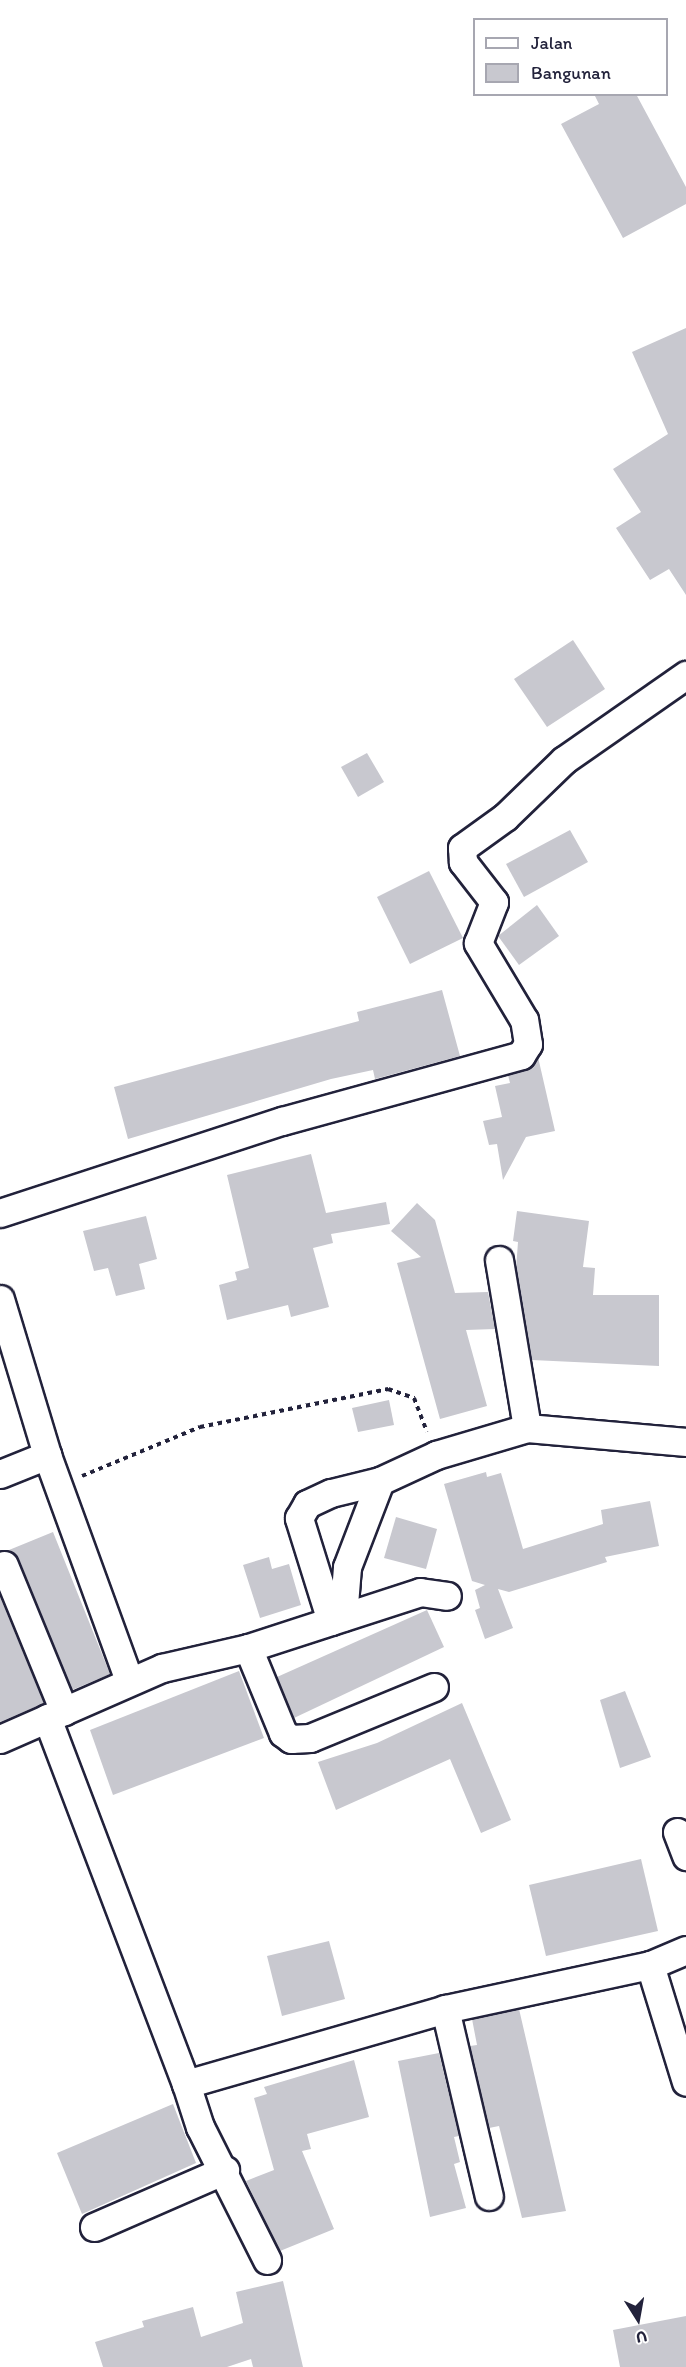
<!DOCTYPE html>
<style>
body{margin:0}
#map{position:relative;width:686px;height:2367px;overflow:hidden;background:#fff;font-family:Itim,sans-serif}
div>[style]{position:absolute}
.building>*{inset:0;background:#c8c8cf}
.path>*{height:4px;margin-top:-2px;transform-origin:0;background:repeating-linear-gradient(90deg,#22223b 0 4.5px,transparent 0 9px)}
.roads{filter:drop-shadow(2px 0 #22223b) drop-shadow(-2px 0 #22223b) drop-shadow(0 2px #22223b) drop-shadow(0 -2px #22223b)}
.minor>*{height:27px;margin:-13.5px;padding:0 13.5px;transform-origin:13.5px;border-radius:13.5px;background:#fff}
span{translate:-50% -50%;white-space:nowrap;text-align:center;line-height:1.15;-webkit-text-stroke:5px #fff;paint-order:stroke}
.legend{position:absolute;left:473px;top:18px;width:195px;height:78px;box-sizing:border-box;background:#fff;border:2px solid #a7a7b1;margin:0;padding:8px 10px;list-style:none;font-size:18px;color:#22223b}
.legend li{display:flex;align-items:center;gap:12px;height:30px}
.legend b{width:30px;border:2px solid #a7a7b1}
.north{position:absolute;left:608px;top:2289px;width:60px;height:60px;-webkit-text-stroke:4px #fff;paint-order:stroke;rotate:169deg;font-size:16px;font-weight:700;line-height:24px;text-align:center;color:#22223b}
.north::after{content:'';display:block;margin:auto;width:21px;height:27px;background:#22223b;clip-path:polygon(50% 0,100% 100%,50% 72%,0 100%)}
</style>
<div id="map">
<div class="building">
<div style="clip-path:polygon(594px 94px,636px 94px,686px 187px,686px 204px,623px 238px,561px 124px,599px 104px)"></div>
<div style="clip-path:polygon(686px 328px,686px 595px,669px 569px,650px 580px,616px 528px,641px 512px,613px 469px,668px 434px,632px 352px)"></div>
<div style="clip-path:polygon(573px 640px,605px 689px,547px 727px,514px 679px)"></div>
<div style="clip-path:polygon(367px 753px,384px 782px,358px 797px,341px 767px)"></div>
<div style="clip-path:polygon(570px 830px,588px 862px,524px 897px,506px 864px)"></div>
<div style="clip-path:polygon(429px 871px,463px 938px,410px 964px,377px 897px)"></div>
<div style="clip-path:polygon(537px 905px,559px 936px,519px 965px,498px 936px)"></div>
<div style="clip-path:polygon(442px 990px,460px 1056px,375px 1079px,373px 1070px,331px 1079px,128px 1139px,114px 1087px,359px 1021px,357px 1012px)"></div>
<div style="clip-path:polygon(538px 1057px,555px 1131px,526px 1137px,503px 1180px,497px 1144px,489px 1145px,483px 1121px,502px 1117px,495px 1086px,510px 1083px,508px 1075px,526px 1070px)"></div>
<div style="clip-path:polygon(311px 1154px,326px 1213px,386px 1202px,390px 1224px,331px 1234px,333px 1243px,313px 1248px,329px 1307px,291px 1317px,288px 1305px,227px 1320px,219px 1285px,237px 1280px,235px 1272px,249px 1268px,227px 1175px)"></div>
<div style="clip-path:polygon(417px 1203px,435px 1220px,455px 1293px,488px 1292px,495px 1329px,466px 1330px,487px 1406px,440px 1419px,397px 1263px,421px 1257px,391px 1231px)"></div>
<div style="clip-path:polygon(517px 1211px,589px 1221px,583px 1267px,595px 1268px,593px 1295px,659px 1295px,659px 1366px,532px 1360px,516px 1269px,518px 1242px,513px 1241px)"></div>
<div style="clip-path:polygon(146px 1216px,157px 1259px,139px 1264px,145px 1289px,116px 1296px,108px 1268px,94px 1271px,83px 1231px)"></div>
<div style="clip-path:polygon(389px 1400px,394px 1425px,358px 1432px,352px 1408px)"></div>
<div style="clip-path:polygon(486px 1472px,487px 1477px,501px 1473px,523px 1549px,603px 1524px,601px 1510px,650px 1501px,659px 1546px,605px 1557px,607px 1562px,509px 1592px,498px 1589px,513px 1628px,485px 1639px,475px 1610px,480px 1608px,475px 1590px,485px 1585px,472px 1581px,444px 1484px)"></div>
<div style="clip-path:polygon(396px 1517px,437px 1529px,426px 1569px,384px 1558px)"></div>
<div style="clip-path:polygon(53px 1532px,110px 1674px,72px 1690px,19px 1559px,9px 1550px)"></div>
<div style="clip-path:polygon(269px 1557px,272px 1569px,289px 1564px,301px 1605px,260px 1618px,243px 1565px)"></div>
<div style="clip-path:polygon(0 1597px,44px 1703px,0 1722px)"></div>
<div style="clip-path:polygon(427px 1610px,444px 1647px,294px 1718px,277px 1677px)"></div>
<div style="clip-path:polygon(239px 1671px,264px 1738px,113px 1795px,90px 1730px)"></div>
<div style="clip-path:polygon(625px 1691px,651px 1757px,620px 1768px,600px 1700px)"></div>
<div style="clip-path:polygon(462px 1703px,511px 1820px,481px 1833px,450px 1759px,336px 1810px,318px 1762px,377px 1743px)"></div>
<div style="clip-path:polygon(641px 1859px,658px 1931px,546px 1956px,529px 1885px)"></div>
<div style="clip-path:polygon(329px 1941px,345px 1999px,282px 2016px,267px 1956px)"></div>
<div style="clip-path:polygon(519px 2009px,566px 2211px,522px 2218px,499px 2126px,489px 2128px,470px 2046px,477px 2045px,472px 2019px)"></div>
<div style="clip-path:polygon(439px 2053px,459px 2136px,454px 2137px,460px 2162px,454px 2164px,466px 2208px,430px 2217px,398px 2061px)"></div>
<div style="clip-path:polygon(354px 2060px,369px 2117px,307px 2134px,311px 2149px,302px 2151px,334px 2229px,280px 2251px,246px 2181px,274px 2170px,254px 2098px,267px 2094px,264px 2087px)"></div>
<div style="clip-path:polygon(173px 2104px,196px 2163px,82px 2214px,57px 2153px)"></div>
<div style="clip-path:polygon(283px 2281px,303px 2367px,253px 2367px,251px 2359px,227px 2367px,103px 2367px,95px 2342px,144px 2327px,142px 2321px,193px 2307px,201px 2337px,243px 2323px,236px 2292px)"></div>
<div style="clip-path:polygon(686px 2316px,686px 2367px,620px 2367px,613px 2330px)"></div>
</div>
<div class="path">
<div style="left:82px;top:1476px;width:128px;rotate:-22.6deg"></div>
<div style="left:200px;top:1427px;width:192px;rotate:-11.4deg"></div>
<div style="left:388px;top:1389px;width:28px;rotate:19deg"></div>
<div style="left:414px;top:1398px;width:36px;rotate:69deg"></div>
</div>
<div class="roads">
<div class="minor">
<div style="left:0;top:1213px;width:297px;rotate:-18.1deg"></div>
<div style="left:282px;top:1121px;width:248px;rotate:-15.4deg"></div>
<div style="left:521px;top:1055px;width:13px;rotate:-58deg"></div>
<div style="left:528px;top:1044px;width:24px;rotate:-99deg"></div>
<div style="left:524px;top:1020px;width:90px;rotate:-120.9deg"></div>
<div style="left:478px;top:943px;width:44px;rotate:-68.7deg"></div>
<div style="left:494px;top:902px;width:51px;rotate:-127.8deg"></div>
<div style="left:463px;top:862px;width:14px;rotate:-94deg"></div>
<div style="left:462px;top:848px;width:53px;rotate:-35.8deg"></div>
<div style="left:505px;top:817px;width:82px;rotate:-44deg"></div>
<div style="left:564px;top:760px;width:149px;rotate:-34.9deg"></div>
<div style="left:499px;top:1260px;width:170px;rotate:80.5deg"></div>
<div style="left:0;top:1299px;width:163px;rotate:73.2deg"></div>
<div style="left:47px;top:1455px;width:239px;rotate:70deg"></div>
<div style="left:0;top:1474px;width:51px;rotate:-22deg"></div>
<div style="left:4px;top:1565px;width:158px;rotate:67.7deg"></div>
<div style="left:343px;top:1617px;width:50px;rotate:-85.4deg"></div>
<div style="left:347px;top:1567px;width:92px;rotate:-69deg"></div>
<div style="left:380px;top:1481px;width:62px;rotate:-24.9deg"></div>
<div style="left:436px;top:1455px;width:95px;rotate:-16.5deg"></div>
<div style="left:527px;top:1428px;width:160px;rotate:5deg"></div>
<div style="left:331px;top:1621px;width:108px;rotate:-107.3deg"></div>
<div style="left:299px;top:1518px;width:16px;rotate:-60deg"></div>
<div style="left:307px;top:1504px;width:26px;rotate:-25deg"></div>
<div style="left:331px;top:1493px;width:50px;rotate:-13.8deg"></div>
<div style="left:248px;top:1648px;width:92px;rotate:67.6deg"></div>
<div style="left:283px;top:1733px;width:10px;rotate:37deg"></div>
<div style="left:291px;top:1739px;width:19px;rotate:-3deg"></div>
<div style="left:310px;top:1738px;width:134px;rotate:-22.4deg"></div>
<div style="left:47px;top:1718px;width:392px;rotate:69.2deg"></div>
<div style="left:0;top:1739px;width:177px;rotate:-23.7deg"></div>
<div style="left:162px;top:1668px;width:88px;rotate:-13.1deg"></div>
<div style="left:248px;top:1648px;width:181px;rotate:-18deg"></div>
<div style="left:420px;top:1592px;width:27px;rotate:8deg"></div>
<div style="left:677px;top:1832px;width:26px;rotate:69deg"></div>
<div style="left:686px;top:1950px;width:39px;rotate:157deg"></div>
<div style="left:650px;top:1965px;width:122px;rotate:72.9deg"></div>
<div style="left:445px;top:2009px;width:192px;rotate:76.8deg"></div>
<div style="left:94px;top:2227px;width:143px;rotate:-23.5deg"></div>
<div style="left:267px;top:2260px;width:149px;rotate:-116.7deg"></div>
<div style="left:200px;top:2127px;width:45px;rotate:-108deg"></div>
<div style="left:186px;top:2084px;width:270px;rotate:-16.1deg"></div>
<div style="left:445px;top:2009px;width:210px;rotate:-12.1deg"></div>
</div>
</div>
<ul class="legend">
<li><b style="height:8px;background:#fff"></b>Jalan</li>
<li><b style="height:16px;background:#c8c8cf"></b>Bangunan</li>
</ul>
<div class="north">U</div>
</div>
